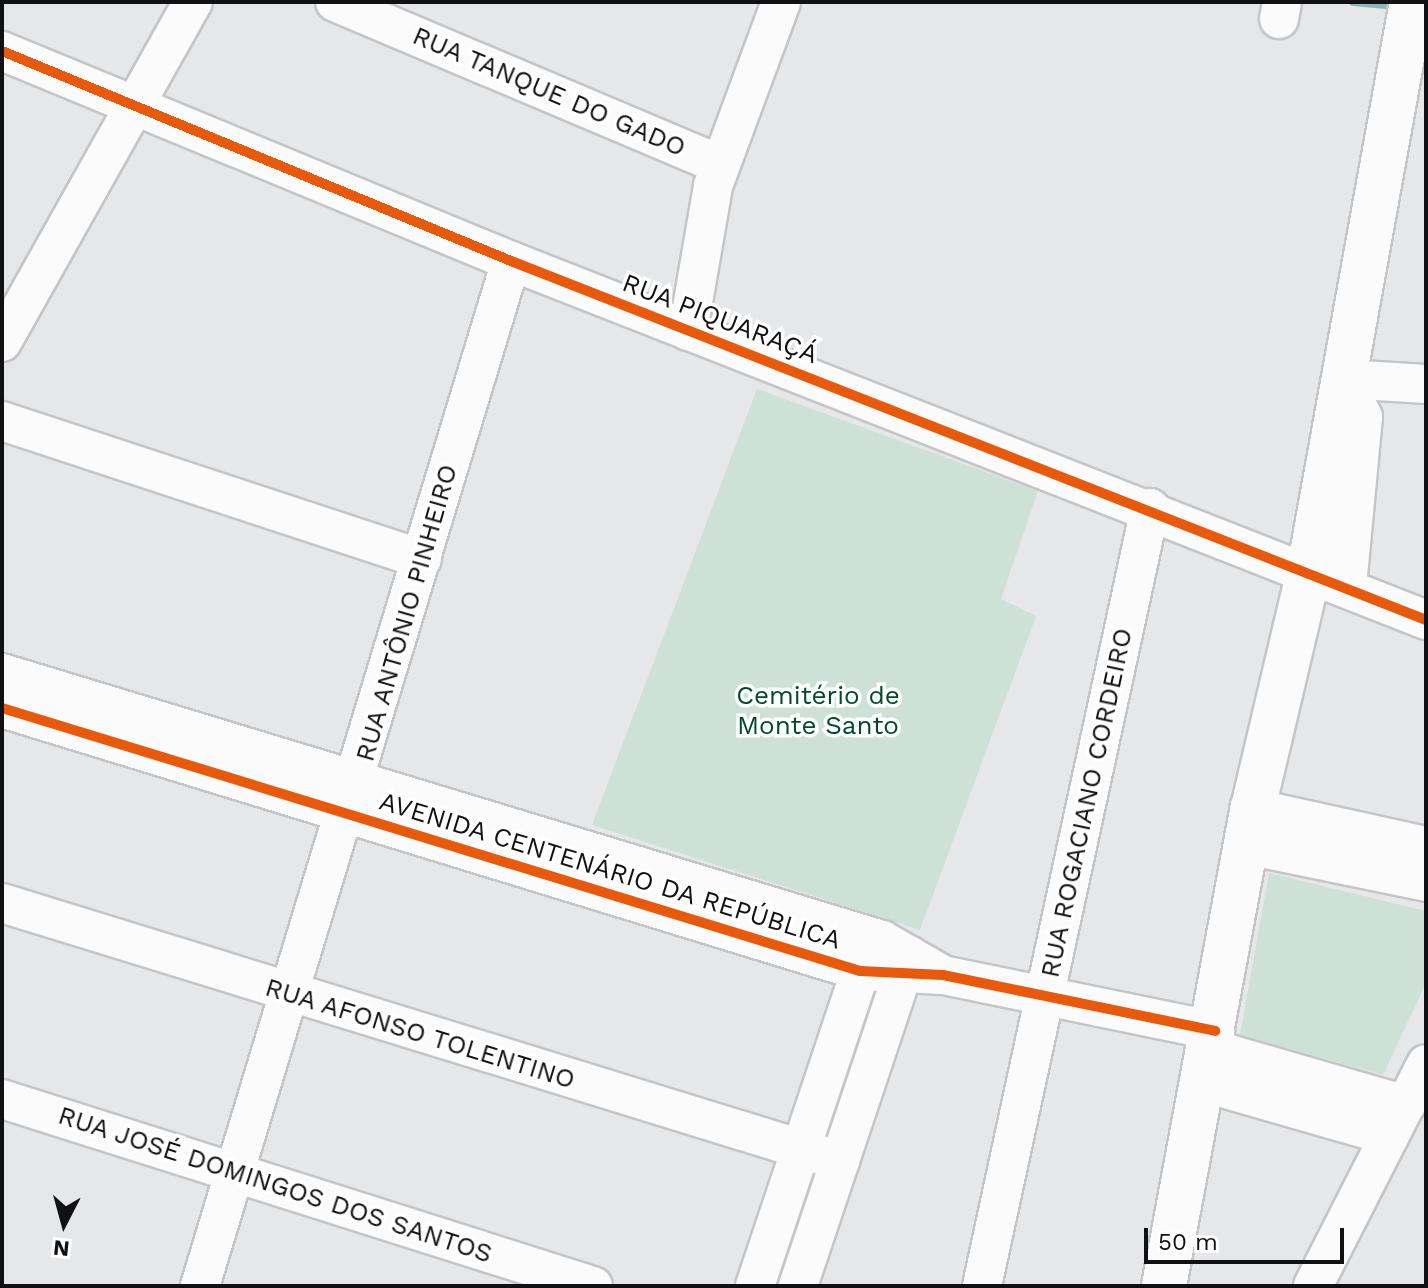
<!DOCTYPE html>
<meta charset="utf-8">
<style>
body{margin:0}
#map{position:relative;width:1428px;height:1288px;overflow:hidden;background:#e5e7e9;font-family:"Work Sans",sans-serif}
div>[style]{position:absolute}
.green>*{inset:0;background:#cee1d6}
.stream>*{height:8px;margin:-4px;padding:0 4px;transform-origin:4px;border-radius:4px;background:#8eb6b8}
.roads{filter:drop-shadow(2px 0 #c4c5c6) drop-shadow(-2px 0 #c4c5c6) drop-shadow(0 2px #c4c5c6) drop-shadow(0 -2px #c4c5c6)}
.minor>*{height:38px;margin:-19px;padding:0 19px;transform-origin:19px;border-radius:19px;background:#fbfbfc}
.major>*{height:44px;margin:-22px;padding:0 22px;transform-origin:22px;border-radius:22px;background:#fbfbfc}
.cycleway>*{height:10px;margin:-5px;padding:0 5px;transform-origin:5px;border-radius:5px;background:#e8590c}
span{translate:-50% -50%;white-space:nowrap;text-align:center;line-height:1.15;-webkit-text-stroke:7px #fff;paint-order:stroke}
.street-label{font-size:26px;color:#111113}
.park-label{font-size:26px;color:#004b29}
.frame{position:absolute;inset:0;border:4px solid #111113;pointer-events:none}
.north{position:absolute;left:24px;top:1184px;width:80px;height:80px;-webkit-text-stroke:6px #fff;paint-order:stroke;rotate:186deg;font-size:22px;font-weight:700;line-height:32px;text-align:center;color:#111113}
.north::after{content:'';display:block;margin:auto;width:28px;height:36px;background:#111113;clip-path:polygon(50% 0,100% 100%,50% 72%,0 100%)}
.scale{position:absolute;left:1144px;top:1228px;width:200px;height:36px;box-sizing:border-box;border:4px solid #111113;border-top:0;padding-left:10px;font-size:24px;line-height:28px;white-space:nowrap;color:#111113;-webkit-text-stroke:6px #fff;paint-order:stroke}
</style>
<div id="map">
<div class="green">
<div style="clip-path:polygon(757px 389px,1038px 491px,1001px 599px,1036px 616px,920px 930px,592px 825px)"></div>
<div style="clip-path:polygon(1269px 873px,1426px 911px,1426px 983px,1383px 1075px,1240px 1035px)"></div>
</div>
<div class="stream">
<div style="left:1353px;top:2px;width:44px;rotate:5.2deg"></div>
</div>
<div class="roads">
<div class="minor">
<div style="left:335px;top:2px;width:417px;rotate:22.9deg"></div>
<div style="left:1279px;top:19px;width:17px;rotate:-80deg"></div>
<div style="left:2px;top:51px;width:551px;rotate:22.42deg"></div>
<div style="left:511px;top:261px;width:983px;rotate:21.42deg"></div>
<div style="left:688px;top:331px;width:147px;rotate:-80.2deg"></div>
<div style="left:713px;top:186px;width:196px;rotate:-69.7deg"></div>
<div style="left:2px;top:342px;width:390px;rotate:-60.7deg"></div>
<div style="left:2px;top:421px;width:442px;rotate:18.2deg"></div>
<div style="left:1347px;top:586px;width:170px;rotate:-84.6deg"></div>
<div style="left:1363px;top:417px;width:42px;rotate:-115.3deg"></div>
<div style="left:1345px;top:379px;width:81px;rotate:3.5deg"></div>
<div style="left:2px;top:673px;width:920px;rotate:16.88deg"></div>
<div style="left:882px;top:940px;width:70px;rotate:29.8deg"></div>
<div style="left:2px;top:708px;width:897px;rotate:17.04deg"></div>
<div style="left:860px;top:971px;width:83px;rotate:2.8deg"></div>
<div style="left:943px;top:975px;width:278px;rotate:11.6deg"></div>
<div style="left:1253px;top:808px;width:177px;rotate:12.4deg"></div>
<div style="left:1246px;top:845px;width:184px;rotate:11.6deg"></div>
<div style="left:2px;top:903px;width:877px;rotate:17.11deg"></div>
<div style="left:1212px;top:1049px;width:202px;rotate:16.1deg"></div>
<div style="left:1205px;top:1083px;width:192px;rotate:16deg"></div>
<div style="left:2px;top:1099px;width:620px;rotate:17.56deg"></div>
<div style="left:200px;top:1286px;width:1071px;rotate:-73.12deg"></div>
<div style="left:755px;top:1286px;width:356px;rotate:-71.5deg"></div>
<div style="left:798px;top:1286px;width:349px;rotate:-71.5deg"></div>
<div style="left:982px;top:1286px;width:796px;rotate:-77.81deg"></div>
<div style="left:1313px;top:1286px;width:249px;rotate:-63deg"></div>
</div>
<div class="major">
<div style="left:1164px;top:1286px;width:486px;rotate:-79.5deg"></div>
<div style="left:1253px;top:808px;width:244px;rotate:-76.7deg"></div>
<div style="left:1309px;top:571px;width:578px;rotate:-79.74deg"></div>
</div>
</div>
<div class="cycleway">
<div style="left:2px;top:51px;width:551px;rotate:22.42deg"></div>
<div style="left:511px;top:261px;width:983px;rotate:21.42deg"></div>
<div style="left:2px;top:708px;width:897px;rotate:17.04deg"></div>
<div style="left:860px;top:971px;width:83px;rotate:2.8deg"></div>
<div style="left:943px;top:975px;width:278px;rotate:11.6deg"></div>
</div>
<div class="street-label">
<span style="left:549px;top:92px;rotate:23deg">RUA TANQUE DO GADO</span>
<span style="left:720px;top:319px;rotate:21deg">RUA PIQUARAÇÁ</span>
<span style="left:407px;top:613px;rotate:-74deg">RUA ANTÔNIO PINHEIRO</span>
<span style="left:1087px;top:803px;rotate:-78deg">RUA ROGACIANO CORDEIRO</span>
<span style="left:610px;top:871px;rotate:17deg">AVENIDA CENTENÁRIO DA REPÚBLICA</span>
<span style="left:420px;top:1034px;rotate:17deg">RUA AFONSO TOLENTINO</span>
<span style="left:275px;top:1185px;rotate:18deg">RUA JOSÉ DOMINGOS DOS SANTOS</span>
</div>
<div class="park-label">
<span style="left:818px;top:711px">Cemitério de<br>Monte Santo</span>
</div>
<div class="frame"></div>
<div class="north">N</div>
<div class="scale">50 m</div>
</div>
